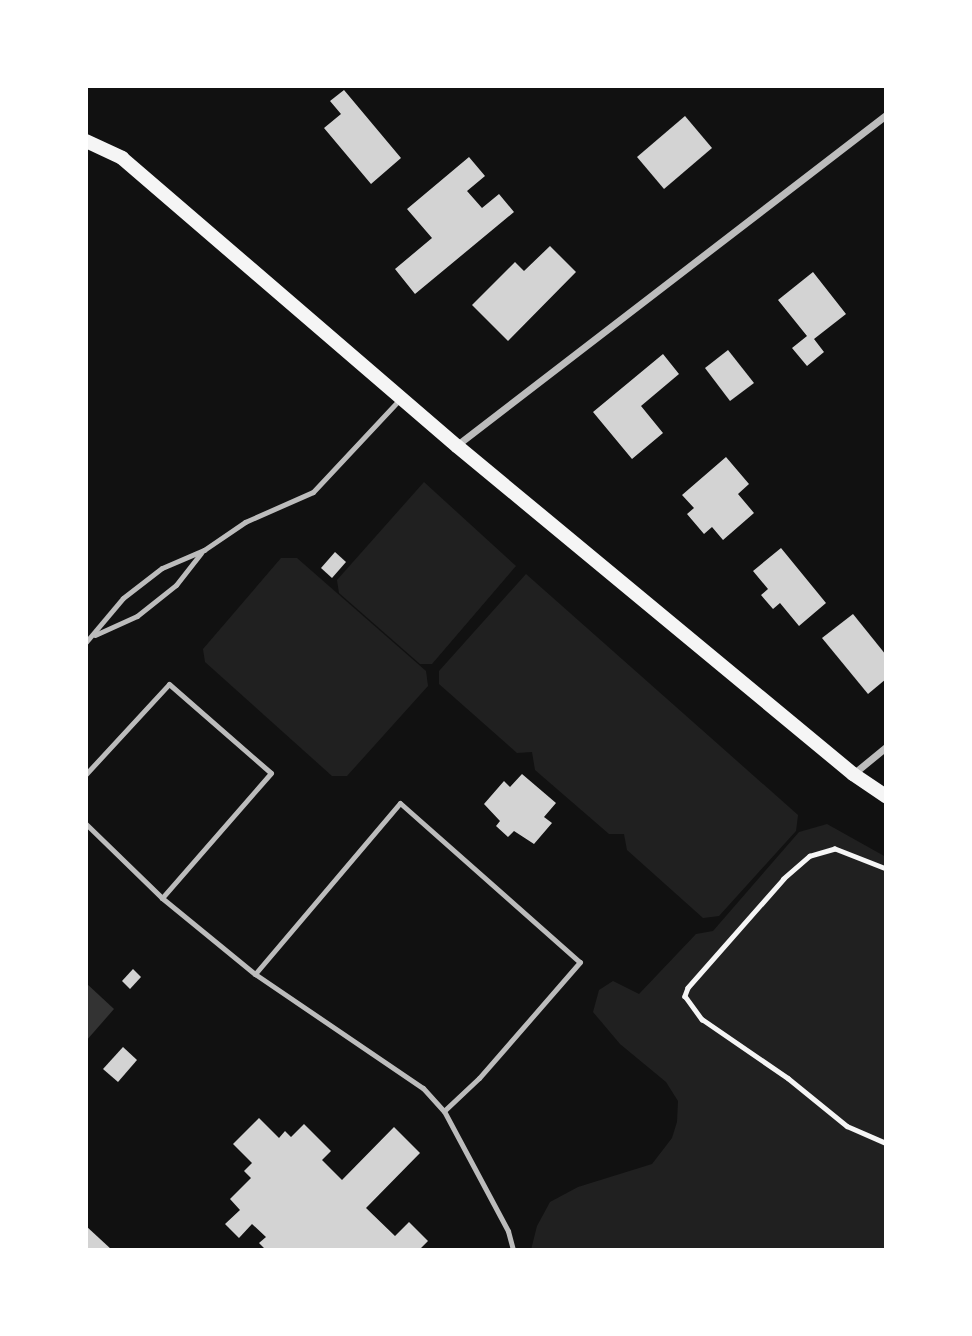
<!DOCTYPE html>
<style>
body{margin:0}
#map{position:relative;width:972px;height:1336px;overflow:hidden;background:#111;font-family:Lato,sans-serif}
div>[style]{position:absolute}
.green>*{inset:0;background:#202020}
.water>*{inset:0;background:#333}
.building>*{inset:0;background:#d3d3d3}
.path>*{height:4.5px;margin:-2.25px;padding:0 2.25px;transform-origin:2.25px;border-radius:2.25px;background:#f5f5f5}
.service>*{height:5px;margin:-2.5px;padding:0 2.5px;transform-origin:2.5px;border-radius:2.5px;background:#bcbcbc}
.minor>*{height:7px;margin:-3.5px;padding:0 3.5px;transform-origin:3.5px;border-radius:3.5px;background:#bcbcbc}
.secondary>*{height:14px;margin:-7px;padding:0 7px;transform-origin:7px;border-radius:7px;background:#f5f5f5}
span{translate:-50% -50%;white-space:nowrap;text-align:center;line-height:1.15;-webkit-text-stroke:7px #fff;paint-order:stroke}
.frame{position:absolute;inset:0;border:88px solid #fff;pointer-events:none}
</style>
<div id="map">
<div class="green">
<div style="clip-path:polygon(424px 482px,516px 566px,432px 664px,420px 664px,339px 593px,337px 580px)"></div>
<div style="clip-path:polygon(281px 558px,297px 558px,426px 671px,428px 686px,347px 776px,332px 776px,205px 662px,203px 649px)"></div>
<div style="clip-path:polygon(526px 574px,798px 815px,796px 831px,719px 916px,703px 918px,627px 850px,624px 834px,609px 834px,535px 770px,532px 752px,517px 753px,439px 684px,439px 671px)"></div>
<div style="clip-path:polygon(827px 824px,886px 857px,886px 1250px,531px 1250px,537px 1226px,550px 1202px,578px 1187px,652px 1164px,672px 1138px,677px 1122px,678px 1101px,666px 1082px,620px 1044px,593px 1012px,599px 990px,613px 981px,639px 994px,696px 934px,713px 931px,799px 832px)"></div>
</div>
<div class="water">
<div style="clip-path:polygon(86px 983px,114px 1009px,86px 1041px)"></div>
</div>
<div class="building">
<div style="clip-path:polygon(344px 90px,401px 158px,371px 184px,324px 128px,341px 114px,330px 101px)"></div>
<div style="clip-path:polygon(685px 116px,712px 148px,664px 189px,637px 157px)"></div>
<div style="clip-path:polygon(469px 157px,485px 176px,467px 191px,482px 208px,499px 194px,514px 212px,415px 294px,395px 269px,432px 238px,407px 209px)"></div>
<div style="clip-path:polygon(550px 246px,576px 272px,508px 341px,472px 305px,515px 262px,524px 271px)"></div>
<div style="clip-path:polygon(813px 272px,846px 314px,814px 339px,824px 352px,807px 366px,792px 348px,807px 336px,778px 300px)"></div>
<div style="clip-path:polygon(728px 350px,754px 383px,730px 401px,705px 368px)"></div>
<div style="clip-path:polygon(663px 354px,679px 374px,641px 406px,663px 433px,632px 459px,593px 412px)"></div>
<div style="clip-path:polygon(726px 457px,749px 484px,738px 494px,754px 513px,723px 540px,712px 527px,704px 534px,687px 514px,694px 508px,682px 495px)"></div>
<div style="clip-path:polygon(781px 548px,826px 603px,799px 626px,780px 603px,773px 609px,761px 595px,768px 589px,753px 571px)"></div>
<div style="clip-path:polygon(335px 552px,346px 562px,332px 578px,321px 568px)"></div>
<div style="clip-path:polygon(853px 614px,886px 655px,886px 679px,868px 694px,822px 638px)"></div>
<div style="clip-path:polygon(522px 774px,556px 803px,544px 817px,552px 823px,534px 844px,514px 831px,508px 837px,496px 826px,500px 821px,484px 804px,504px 781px,510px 787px)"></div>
<div style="clip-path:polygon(133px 969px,141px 977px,130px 989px,122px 981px)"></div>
<div style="clip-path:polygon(123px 1047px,137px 1060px,118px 1082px,103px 1069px)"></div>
<div style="clip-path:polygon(259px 1118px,279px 1138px,285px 1131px,291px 1137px,304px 1124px,331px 1151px,322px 1160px,342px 1180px,394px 1127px,420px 1153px,366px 1208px,395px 1236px,409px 1222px,428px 1241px,419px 1250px,266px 1250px,259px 1243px,266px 1237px,252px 1224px,239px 1238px,225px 1224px,240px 1210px,230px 1199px,251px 1178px,244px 1171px,252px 1163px,233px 1144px)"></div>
<div style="clip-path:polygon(86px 1226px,112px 1250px,86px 1250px)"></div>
</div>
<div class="path">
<div style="left:886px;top:869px;width:55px;rotate:-158.6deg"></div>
<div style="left:835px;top:849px;width:26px;rotate:164deg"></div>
<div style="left:810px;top:856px;width:35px;rotate:139deg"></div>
<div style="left:784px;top:879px;width:145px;rotate:131.4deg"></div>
<div style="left:688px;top:988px;width:9px;rotate:111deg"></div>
<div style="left:685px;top:996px;width:29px;rotate:54deg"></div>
<div style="left:702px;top:1019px;width:104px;rotate:34.5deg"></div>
<div style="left:788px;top:1078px;width:76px;rotate:39.1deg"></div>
<div style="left:847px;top:1126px;width:43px;rotate:23.6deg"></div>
</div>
<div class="service">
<div style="left:95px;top:635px;width:46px;rotate:-24.3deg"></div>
<div style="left:137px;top:616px;width:50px;rotate:-38.5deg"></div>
<div style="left:176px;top:585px;width:41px;rotate:-52deg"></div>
<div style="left:86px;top:642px;width:57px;rotate:-49.9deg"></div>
<div style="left:123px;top:598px;width:49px;rotate:-37.6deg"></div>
<div style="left:162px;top:568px;width:46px;rotate:-23.2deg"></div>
<div style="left:204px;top:550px;width:50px;rotate:-34.3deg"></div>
<div style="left:245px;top:522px;width:74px;rotate:-23.8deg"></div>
<div style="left:313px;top:492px;width:126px;rotate:-46.9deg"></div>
<div style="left:86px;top:774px;width:122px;rotate:-47.3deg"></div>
<div style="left:169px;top:684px;width:135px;rotate:41.1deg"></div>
<div style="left:271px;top:773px;width:166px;rotate:131.1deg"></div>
<div style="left:86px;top:824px;width:106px;rotate:44.2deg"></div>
<div style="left:162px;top:898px;width:120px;rotate:39.3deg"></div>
<div style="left:255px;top:974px;width:203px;rotate:34.2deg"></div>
<div style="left:423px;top:1088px;width:31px;rotate:48deg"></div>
<div style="left:444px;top:1111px;width:136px;rotate:61.9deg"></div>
<div style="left:508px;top:1231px;width:20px;rotate:75deg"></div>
<div style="left:255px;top:974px;width:224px;rotate:-49.7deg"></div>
<div style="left:400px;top:803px;width:240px;rotate:41.5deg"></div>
<div style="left:580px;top:962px;width:154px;rotate:131deg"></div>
<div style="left:479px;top:1078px;width:48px;rotate:136.7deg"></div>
</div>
<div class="minor">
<div style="left:457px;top:445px;width:541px;rotate:-37.57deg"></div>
<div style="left:853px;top:774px;width:43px;rotate:-39.3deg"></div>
</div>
<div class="secondary">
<div style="left:86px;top:141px;width:40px;rotate:25deg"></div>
<div style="left:122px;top:158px;width:442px;rotate:40.7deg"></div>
<div style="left:457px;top:446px;width:514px;rotate:39.63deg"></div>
<div style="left:853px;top:774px;width:40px;rotate:34deg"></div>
</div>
<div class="frame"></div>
</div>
